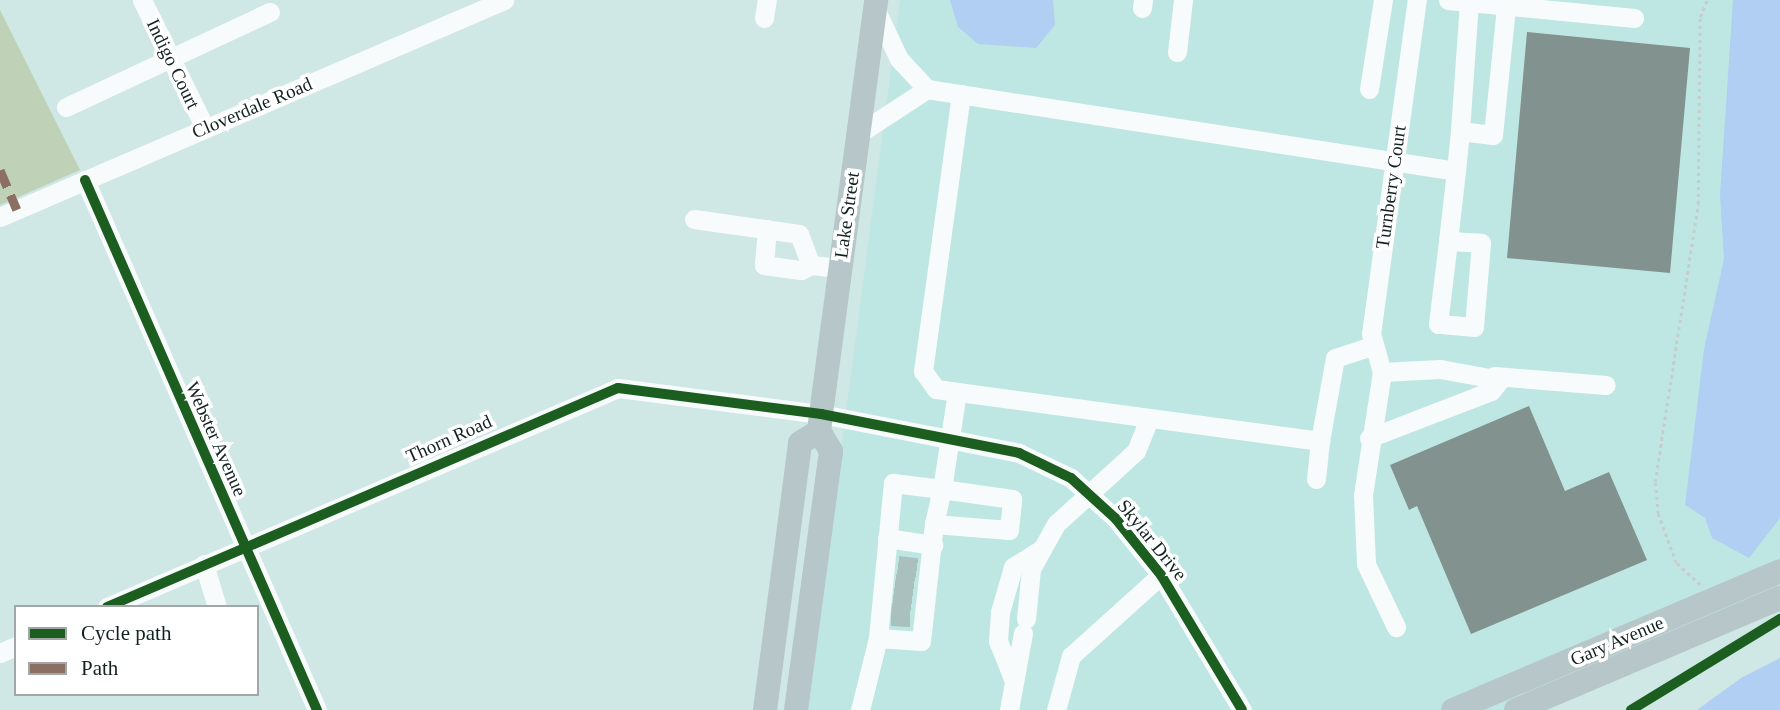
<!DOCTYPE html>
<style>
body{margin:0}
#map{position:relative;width:1780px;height:710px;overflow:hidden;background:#cfe7e5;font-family:"Times New Roman",serif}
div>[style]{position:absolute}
.built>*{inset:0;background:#bee7e3}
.green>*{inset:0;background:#bfd1b7}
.water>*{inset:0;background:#b0cff3}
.building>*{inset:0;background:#82928e}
.minor-tunnel>*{height:19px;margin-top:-9.5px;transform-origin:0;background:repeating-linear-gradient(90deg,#a9c0be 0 19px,transparent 0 29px)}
.path>*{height:2.5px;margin-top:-1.25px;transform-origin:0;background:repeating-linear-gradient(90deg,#c6cecd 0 3.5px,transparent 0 7px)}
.minor>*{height:19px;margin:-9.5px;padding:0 9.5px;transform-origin:9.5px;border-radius:9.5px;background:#f8fbfb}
.major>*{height:24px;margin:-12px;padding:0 12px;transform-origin:12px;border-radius:12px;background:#b7c6c8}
.quiet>*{height:9px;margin-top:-4.5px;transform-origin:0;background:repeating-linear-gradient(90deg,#8d6e63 0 18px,transparent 0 27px)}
.cycleway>*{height:10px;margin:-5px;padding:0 5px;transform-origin:5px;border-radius:5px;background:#1b5e20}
span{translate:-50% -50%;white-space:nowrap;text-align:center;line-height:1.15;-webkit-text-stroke:7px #fff;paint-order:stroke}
.street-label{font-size:19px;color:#122221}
.legend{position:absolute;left:14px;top:605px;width:245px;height:91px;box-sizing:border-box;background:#fff;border:2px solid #a0a7a6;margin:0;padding:9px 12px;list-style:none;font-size:21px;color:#122221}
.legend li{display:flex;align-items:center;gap:14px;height:35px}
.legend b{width:35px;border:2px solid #a0a7a6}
</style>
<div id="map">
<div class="built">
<div style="clip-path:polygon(900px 0,1780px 0,1780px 607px,1543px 710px,807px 710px)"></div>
</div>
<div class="green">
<div style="clip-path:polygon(0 10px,80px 170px,0 205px)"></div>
</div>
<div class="water">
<div style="clip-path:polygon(950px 0,1053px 0,1055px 25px,1036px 48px,978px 44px,958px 27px)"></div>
<div style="clip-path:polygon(1733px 0,1780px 0,1780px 518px,1749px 558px,1712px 538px,1705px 518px,1685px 505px,1704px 349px,1724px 259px,1720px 195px)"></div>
<div style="clip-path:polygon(1780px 658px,1780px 710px,1697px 710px,1741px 678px)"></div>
</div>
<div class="building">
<div style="clip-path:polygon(1527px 32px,1690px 48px,1670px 273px,1507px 258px)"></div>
<div style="clip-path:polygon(1529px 406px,1565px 491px,1609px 472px,1647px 560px,1471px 634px,1417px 506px,1409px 510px,1390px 465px)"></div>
</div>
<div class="minor-tunnel">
<div style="left:898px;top:565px;width:23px;rotate:7deg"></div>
<div style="left:895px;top:583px;width:23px;rotate:7deg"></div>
<div style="left:893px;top:598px;width:23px;rotate:7deg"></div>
<div style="left:891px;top:616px;width:22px;rotate:3deg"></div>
</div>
<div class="path">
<div style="left:1700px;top:585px;width:33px;rotate:-137deg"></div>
<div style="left:1676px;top:563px;width:52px;rotate:-110.2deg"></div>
<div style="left:1658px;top:514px;width:32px;rotate:-95deg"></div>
<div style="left:1655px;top:482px;width:281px;rotate:-81.2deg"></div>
<div style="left:1698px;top:204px;width:187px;rotate:-89.4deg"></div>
<div style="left:1700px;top:17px;width:18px;rotate:-68deg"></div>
</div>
<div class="minor">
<div style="left:142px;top:0;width:143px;rotate:63.8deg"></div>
<div style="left:1448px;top:0;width:187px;rotate:5.5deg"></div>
<div style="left:1469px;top:2px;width:129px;rotate:94deg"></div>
<div style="left:1460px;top:131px;width:33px;rotate:7deg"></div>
<div style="left:1493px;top:135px;width:130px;rotate:-84.2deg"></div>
<div style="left:875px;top:8px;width:56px;rotate:64.8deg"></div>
<div style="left:899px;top:59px;width:41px;rotate:47deg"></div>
<div style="left:927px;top:89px;width:535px;rotate:8.81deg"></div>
<div style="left:1142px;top:8px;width:8px;rotate:-83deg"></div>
<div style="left:764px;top:18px;width:18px;rotate:-81deg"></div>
<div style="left:1177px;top:52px;width:52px;rotate:-83.4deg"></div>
<div style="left:1369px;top:89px;width:90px;rotate:-81.1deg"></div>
<div style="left:961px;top:94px;width:280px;rotate:97.8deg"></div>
<div style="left:923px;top:371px;width:22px;rotate:54deg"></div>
<div style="left:936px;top:389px;width:388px;rotate:7.7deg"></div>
<div style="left:1320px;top:441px;width:84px;rotate:-79.8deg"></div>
<div style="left:1335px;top:358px;width:38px;rotate:-18deg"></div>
<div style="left:66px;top:107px;width:225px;rotate:-25deg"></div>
<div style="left:858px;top:134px;width:82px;rotate:-33.1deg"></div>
<div style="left:85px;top:180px;width:579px;rotate:66.36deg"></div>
<div style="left:0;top:217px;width:549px;rotate:-23.29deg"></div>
<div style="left:694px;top:219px;width:106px;rotate:8.1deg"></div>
<div style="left:799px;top:234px;width:33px;rotate:69deg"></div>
<div style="left:811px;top:265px;width:29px;rotate:6deg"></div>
<div style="left:767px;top:229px;width:36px;rotate:95deg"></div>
<div style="left:764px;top:265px;width:37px;rotate:8deg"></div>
<div style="left:801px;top:270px;width:11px;rotate:-27deg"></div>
<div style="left:1448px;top:241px;width:33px;rotate:3deg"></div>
<div style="left:1481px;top:243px;width:84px;rotate:94.8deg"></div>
<div style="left:1474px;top:327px;width:36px;rotate:-175deg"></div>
<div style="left:1438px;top:324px;width:84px;rotate:-83.1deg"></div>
<div style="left:1448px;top:241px;width:70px;rotate:-83.5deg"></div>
<div style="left:1456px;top:171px;width:40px;rotate:-84.3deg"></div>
<div style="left:1382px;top:372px;width:40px;rotate:-106deg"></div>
<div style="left:1371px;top:334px;width:337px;rotate:-82.2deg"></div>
<div style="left:1382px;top:372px;width:124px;rotate:98.8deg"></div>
<div style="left:1363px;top:495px;width:69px;rotate:87.5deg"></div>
<div style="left:1366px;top:564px;width:70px;rotate:64.5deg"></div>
<div style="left:1494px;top:376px;width:112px;rotate:4.6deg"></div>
<div style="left:1369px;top:438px;width:131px;rotate:-21.1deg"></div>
<div style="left:1491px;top:391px;width:14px;rotate:-51deg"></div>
<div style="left:1500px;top:380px;width:61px;rotate:-169.6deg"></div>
<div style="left:1440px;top:369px;width:58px;rotate:177deg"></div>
<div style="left:1316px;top:479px;width:38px;rotate:-84deg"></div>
<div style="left:887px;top:538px;width:47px;rotate:8.7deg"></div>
<div style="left:204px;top:564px;width:45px;rotate:73.2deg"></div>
<div style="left:107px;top:607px;width:556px;rotate:-23.2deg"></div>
<div style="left:618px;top:388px;width:205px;rotate:7.3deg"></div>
<div style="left:821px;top:414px;width:202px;rotate:11.1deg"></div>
<div style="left:1019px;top:453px;width:58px;rotate:25.7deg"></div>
<div style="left:1071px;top:478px;width:61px;rotate:42.3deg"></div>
<div style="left:1116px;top:519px;width:72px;rotate:51.2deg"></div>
<div style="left:1161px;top:575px;width:157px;rotate:59deg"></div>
<div style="left:1026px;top:619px;width:50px;rotate:-84.3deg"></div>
<div style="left:1031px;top:569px;width:51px;rotate:-60.9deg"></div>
<div style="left:1056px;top:524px;width:108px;rotate:-42.4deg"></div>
<div style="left:1136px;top:451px;width:35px;rotate:-68deg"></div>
<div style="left:878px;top:638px;width:43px;rotate:4deg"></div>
<div style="left:921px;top:641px;width:118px;rotate:-83.7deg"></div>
<div style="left:934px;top:524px;width:75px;rotate:4.6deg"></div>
<div style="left:1009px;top:530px;width:31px;rotate:-84deg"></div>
<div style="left:1012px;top:499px;width:71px;rotate:-171.9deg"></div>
<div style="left:942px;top:489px;width:36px;rotate:103deg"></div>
<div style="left:0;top:653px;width:17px;rotate:-24deg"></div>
<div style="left:1014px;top:681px;width:43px;rotate:-111.8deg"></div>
<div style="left:998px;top:641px;width:29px;rotate:-86deg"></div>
<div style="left:1000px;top:612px;width:47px;rotate:-73.9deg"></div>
<div style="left:1013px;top:567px;width:31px;rotate:-32deg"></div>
<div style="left:860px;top:710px;width:74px;rotate:-76deg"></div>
<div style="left:878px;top:638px;width:156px;rotate:-84.5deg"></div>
<div style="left:893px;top:483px;width:49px;rotate:7deg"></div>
<div style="left:942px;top:489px;width:98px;rotate:-81.2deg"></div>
<div style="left:1009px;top:710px;width:78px;rotate:-79.7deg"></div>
<div style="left:1056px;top:710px;width:56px;rotate:-74.5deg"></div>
<div style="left:1071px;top:656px;width:121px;rotate:-42deg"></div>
</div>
<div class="major">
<div style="left:765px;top:710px;width:269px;rotate:-82.5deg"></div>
<div style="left:800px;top:443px;width:22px;rotate:-32deg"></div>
<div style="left:796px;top:710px;width:261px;rotate:-82.3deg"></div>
<div style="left:831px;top:451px;width:23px;rotate:-121deg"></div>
<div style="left:819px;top:431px;width:17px;rotate:-83deg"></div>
<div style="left:821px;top:414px;width:418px;rotate:-82.4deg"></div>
<div style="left:1453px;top:710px;width:355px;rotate:-23deg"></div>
<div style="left:1516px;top:710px;width:287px;rotate:-23deg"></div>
</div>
<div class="quiet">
<div style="left:0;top:170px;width:43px;rotate:67deg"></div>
</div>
<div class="cycleway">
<div style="left:85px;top:180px;width:579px;rotate:66.36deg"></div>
<div style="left:107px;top:607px;width:556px;rotate:-23.2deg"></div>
<div style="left:618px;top:388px;width:205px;rotate:7.3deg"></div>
<div style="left:821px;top:414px;width:202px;rotate:11.1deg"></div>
<div style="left:1019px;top:453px;width:58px;rotate:25.7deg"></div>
<div style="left:1071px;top:478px;width:61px;rotate:42.3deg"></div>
<div style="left:1116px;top:519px;width:72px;rotate:51.2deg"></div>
<div style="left:1161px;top:575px;width:157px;rotate:59deg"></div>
<div style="left:1631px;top:710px;width:175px;rotate:-31.4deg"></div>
</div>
<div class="street-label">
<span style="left:173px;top:64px;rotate:64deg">Indigo Court</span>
<span style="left:252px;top:108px;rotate:-23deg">Cloverdale Road</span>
<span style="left:1391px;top:187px;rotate:-82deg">Turnberry Court</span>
<span style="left:847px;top:215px;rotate:-82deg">Lake Street</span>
<span style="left:216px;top:439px;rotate:66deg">Webster Avenue</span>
<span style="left:449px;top:439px;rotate:-24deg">Thorn Road</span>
<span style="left:1152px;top:540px;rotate:51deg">Skylar Drive</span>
<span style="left:1617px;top:641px;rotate:-23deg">Gary Avenue</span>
</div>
<ul class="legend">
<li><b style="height:9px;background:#1b5e20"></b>Cycle path</li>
<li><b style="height:9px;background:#8d6e63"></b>Path</li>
</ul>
</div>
